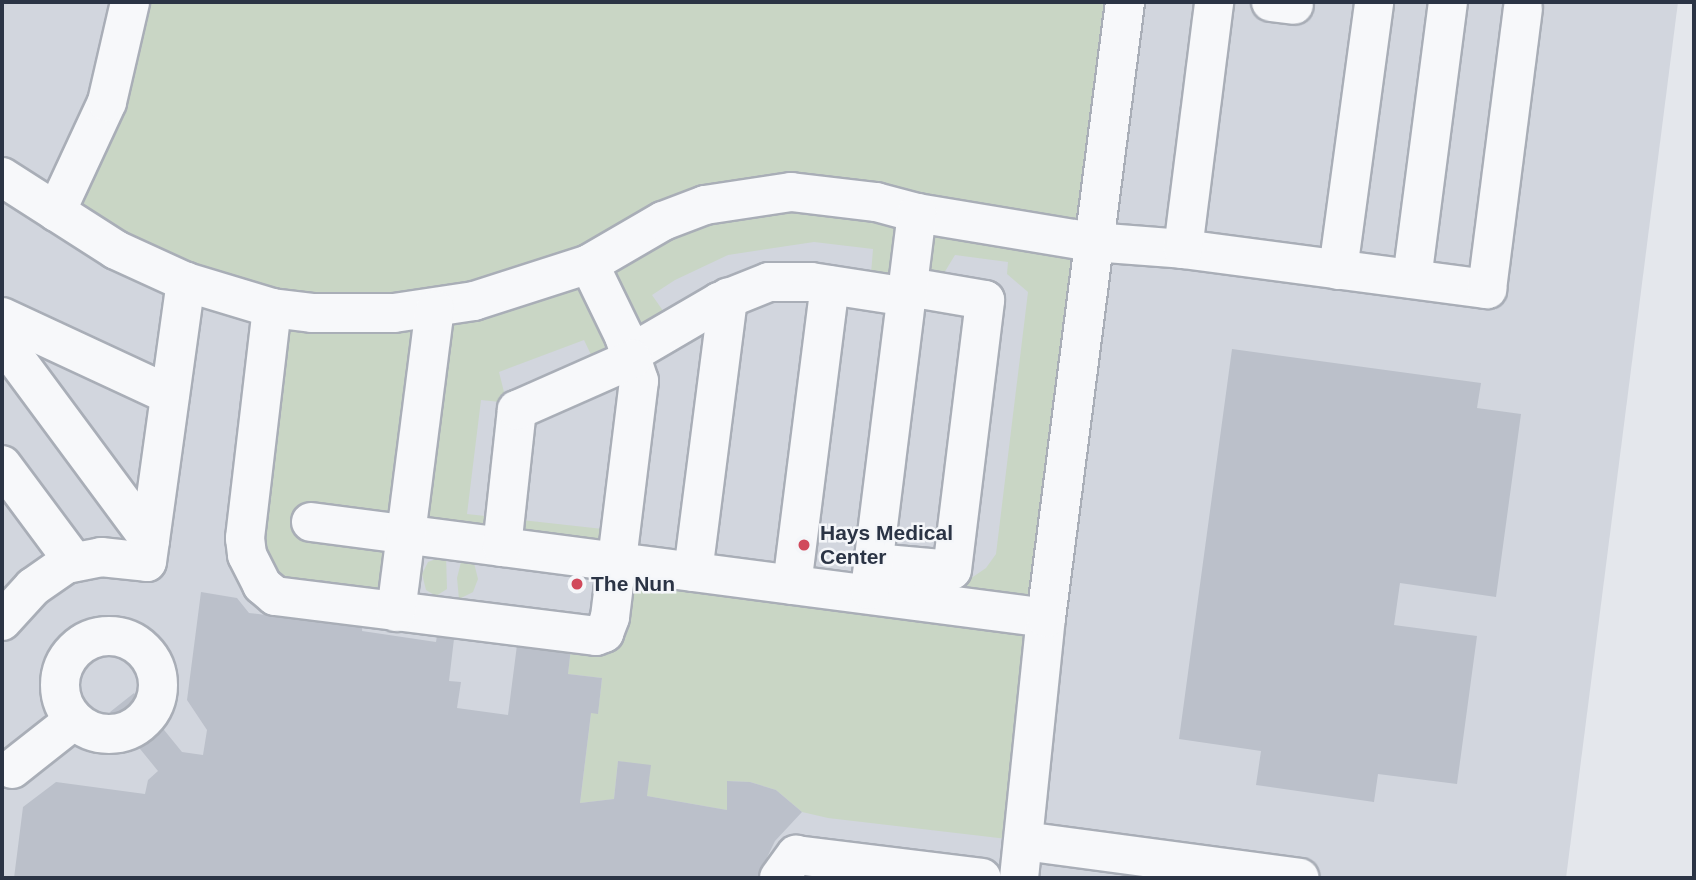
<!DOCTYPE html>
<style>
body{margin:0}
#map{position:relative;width:1696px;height:880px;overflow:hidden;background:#e4e7ec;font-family:Helvetica,sans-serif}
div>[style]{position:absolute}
.built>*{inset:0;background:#d2d6de}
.green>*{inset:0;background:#c9d6c5}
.building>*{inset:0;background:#bbc0ca}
.roads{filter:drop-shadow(2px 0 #a9aeb7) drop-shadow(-2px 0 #a9aeb7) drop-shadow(0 2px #a9aeb7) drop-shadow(0 -2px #a9aeb7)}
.minor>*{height:38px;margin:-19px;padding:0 19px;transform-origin:19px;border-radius:19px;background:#f7f8fa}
.minor>.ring{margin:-19px;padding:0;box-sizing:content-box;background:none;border:38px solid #f7f8fa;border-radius:50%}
.dots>*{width:19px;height:19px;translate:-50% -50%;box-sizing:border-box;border:4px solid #f4f6f9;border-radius:50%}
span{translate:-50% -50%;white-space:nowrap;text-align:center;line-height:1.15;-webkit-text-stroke:5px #f4f6f9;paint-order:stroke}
.poi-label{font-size:21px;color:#2b3445;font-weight:700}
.left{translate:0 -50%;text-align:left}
.frame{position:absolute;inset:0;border:4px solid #2b3445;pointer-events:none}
</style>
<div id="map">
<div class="built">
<div style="clip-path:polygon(2px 2px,1678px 2px,1566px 878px,2px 878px)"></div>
</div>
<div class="green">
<div style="clip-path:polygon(evenodd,128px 2px,1125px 2px,1024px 841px,828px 818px,802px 812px,776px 790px,750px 782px,727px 781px,727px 810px,647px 796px,650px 766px,618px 761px,614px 799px,580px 803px,591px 713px,598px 713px,602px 678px,568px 674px,571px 648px,592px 636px,617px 562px,406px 534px,396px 612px,262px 585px,272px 308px,56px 212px,128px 2px,814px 242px,873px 249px,871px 274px,938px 283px,955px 255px,1008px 262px,1007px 274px,1028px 292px,996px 554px,986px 568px,967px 581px,617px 561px,621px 531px,467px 514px,481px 400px,500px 402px,505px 396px,499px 372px,584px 340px,594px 361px,668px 318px,652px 295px,675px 280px,728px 255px,814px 242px)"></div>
<div style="clip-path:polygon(446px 555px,447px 589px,436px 596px,426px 590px,422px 574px,428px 562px)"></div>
<div style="clip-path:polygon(462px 558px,474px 563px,478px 579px,473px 592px,459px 599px,457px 578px)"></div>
</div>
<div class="building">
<div style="clip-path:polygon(1232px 349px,1481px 383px,1477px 408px,1521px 414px,1496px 597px,1400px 583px,1394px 625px,1477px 636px,1457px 784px,1378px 774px,1374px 802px,1256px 785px,1261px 751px,1179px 739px)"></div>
<div style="clip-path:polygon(321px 580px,366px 589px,362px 631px,436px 642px,437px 636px,454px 639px,449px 681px,461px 682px,457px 708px,508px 715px,521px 614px,571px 648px,568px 674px,602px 678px,598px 714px,591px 713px,580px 803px,614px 799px,618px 761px,651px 765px,647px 796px,727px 810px,727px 781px,750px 782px,776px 790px,802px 812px,775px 841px,757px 878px,14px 878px,23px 807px,56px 782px,145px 794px,148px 780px,158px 771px,110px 712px,134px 693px,182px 752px,203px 755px,207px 730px,187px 700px,201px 592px,237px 598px,249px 613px,316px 621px)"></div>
</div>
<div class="roads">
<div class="minor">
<div style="left:1271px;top:2px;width:23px;rotate:7deg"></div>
<div style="left:2px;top:177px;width:135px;rotate:32.6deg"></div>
<div style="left:116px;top:250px;width:77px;rotate:24.6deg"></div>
<div style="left:186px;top:282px;width:90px;rotate:16.8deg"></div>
<div style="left:272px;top:308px;width:40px;rotate:7.1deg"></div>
<div style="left:312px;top:313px;width:82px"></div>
<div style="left:394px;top:313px;width:81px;rotate:-8.5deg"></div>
<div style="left:474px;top:301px;width:121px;rotate:-17.8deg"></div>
<div style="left:589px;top:264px;width:86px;rotate:-30.2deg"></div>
<div style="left:663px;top:221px;width:45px;rotate:-20.9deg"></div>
<div style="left:705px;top:205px;width:87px;rotate:-8.6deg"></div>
<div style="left:791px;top:192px;width:86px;rotate:6.7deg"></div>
<div style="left:876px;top:202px;width:42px;rotate:15deg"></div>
<div style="left:917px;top:213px;width:178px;rotate:9.4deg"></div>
<div style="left:1093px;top:242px;width:90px;rotate:4.4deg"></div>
<div style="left:1183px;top:249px;width:307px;rotate:7.5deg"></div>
<div style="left:1487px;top:289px;width:283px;rotate:-82.7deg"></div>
<div style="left:56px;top:212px;width:121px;rotate:-65.1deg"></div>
<div style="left:107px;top:102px;width:103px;rotate:-77deg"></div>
<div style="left:1183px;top:249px;width:249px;rotate:-82.8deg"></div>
<div style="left:1338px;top:270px;width:270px;rotate:-82.3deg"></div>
<div style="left:1412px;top:279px;width:279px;rotate:-82.6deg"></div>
<div style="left:272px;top:308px;width:232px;rotate:96.7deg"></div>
<div style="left:245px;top:538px;width:17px;rotate:83deg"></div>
<div style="left:247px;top:555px;width:34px;rotate:63deg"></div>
<div style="left:262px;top:585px;width:17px;rotate:40deg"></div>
<div style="left:275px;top:596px;width:323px;rotate:7.1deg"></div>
<div style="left:596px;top:636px;width:9px;rotate:-21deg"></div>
<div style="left:604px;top:633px;width:17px;rotate:-69deg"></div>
<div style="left:610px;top:617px;width:238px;rotate:-83deg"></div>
<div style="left:639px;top:381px;width:47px;rotate:-108.4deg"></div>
<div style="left:624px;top:336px;width:80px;rotate:-115.9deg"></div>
<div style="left:2px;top:317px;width:185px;rotate:24.9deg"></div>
<div style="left:2px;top:340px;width:249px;rotate:53.5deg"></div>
<div style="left:630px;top:354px;width:103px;rotate:-30.3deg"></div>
<div style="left:719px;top:302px;width:54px;rotate:-21.8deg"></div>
<div style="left:769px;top:282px;width:42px"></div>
<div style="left:811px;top:282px;width:98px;rotate:8.8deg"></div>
<div style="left:2px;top:465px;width:121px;rotate:53.4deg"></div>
<div style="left:311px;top:522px;width:741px;rotate:7.44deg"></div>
<div style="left:502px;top:547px;width:138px;rotate:-83.8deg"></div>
<div style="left:517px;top:410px;width:126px;rotate:-23.9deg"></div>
<div style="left:874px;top:563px;width:78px;rotate:5.1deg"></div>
<div style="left:952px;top:570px;width:272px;rotate:-83deg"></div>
<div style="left:985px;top:300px;width:77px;rotate:-170.3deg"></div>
<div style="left:693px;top:572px;width:277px;rotate:-82.7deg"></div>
<div style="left:792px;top:585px;width:302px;rotate:-82.8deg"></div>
<div style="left:870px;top:590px;width:380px;rotate:-82.9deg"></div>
<div style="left:396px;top:612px;width:305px;rotate:-82.7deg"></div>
<div style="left:2px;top:621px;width:46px;rotate:-47.6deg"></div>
<div style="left:33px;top:587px;width:40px;rotate:-34.9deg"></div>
<div style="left:66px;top:564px;width:36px;rotate:-11deg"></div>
<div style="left:101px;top:557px;width:46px;rotate:6.2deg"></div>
<div style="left:147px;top:562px;width:283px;rotate:-82.1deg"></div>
<div class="ring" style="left:60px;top:636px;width:60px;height:60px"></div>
<div style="left:12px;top:769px;width:79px;rotate:-38.3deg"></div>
<div style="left:1024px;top:841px;width:278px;rotate:7.6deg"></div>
<div style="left:779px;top:878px;width:29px;rotate:-54deg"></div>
<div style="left:796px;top:855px;width:187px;rotate:7deg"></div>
<div style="left:1019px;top:878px;width:261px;rotate:-84.1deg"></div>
<div style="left:1046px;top:618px;width:621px;rotate:-82.69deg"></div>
</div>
</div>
<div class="dots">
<div style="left:804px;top:545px;background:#d1495b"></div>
<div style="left:577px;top:584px;background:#d1495b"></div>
</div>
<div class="poi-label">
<span class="left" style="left:820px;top:545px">Hays Medical<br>Center</span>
<span class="left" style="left:591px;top:584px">The Nun</span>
</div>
<div class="frame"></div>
</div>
